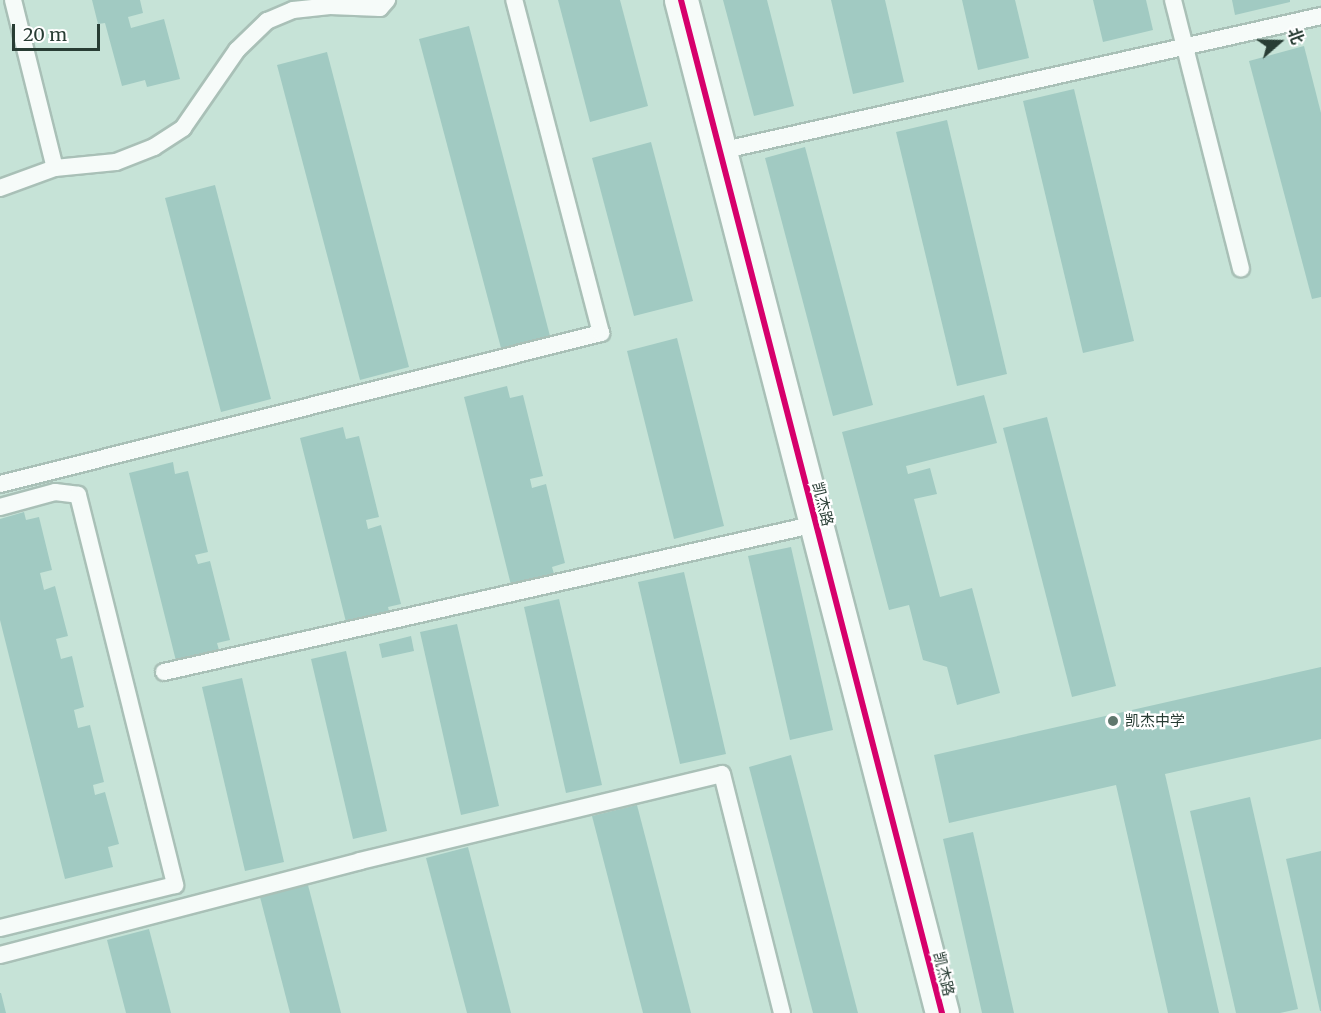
<!DOCTYPE html>
<meta charset="utf-8">
<style>
body{margin:0}
#map{position:relative;width:1321px;height:1013px;overflow:hidden;background:#c6e3d7;font-family:Merriweather,"Noto Sans SC",serif}
div>[style]{position:absolute}
.building>*{inset:0;background:#a1cac2}
.roads{filter:drop-shadow(2px 0 #a9c0b7) drop-shadow(-2px 0 #a9c0b7) drop-shadow(0 2px #a9c0b7) drop-shadow(0 -2px #a9c0b7)}
.lane>*{height:16px;margin:-8px;padding:0 8px;transform-origin:8px;border-radius:8px;background:#f6fbf9}
.secondary>*{height:33px;margin:-16.5px;padding:0 16.5px;transform-origin:16.5px;border-radius:16.5px;background:#f6fbf9}
.cycleway>*{height:6px;margin:-3px;padding:0 3px;transform-origin:3px;border-radius:3px;background:#d6006c}
.dots>*{width:16px;height:16px;translate:-50% -50%;box-sizing:border-box;border:3px solid #fff;border-radius:50%}
span{translate:-50% -50%;white-space:nowrap;text-align:center;line-height:1.15;-webkit-text-stroke:4.5px #fff;paint-order:stroke}
.street-label{font-size:15px;color:#283d34}
.poi-label{font-size:15px;color:#283d34}
.left{translate:0 -50%;text-align:left}
.north{position:absolute;left:1249px;top:12px;width:60px;height:60px;-webkit-text-stroke:4px #fff;paint-order:stroke;rotate:70deg;font-size:16px;font-weight:700;line-height:24px;text-align:center;color:#283d34}
.north::after{content:'';display:block;margin:auto;width:21px;height:27px;background:#283d34;clip-path:polygon(50% 0,100% 100%,50% 72%,0 100%)}
.scale{position:absolute;left:12px;top:24px;width:88px;height:27px;box-sizing:border-box;border:3px solid #283d34;border-top:0;padding-left:8px;font-size:18px;line-height:21px;white-space:nowrap;color:#283d34;-webkit-text-stroke:4px #fff;paint-order:stroke}
</style>
<div id="map">
<div class="building">
<div style="clip-path:polygon(92px 0,140px 0,143px 13px,128px 17px,131px 28px,164px 19px,180px 79px,147px 87px,145px 80px,122px 86px,105px 23px,98px 24px)"></div>
<div style="clip-path:polygon(558px 0,620px 0,648px 106px,590px 122px)"></div>
<div style="clip-path:polygon(723px 0,767px 0,794px 106px,754px 116px)"></div>
<div style="clip-path:polygon(831px 0,885px 0,904px 82px,853px 94px)"></div>
<div style="clip-path:polygon(962px 0,1015px 0,1029px 58px,978px 70px)"></div>
<div style="clip-path:polygon(1093px 0,1146px 0,1153px 30px,1103px 42px)"></div>
<div style="clip-path:polygon(1232px 0,1290px 0,1290px 2px,1235px 15px)"></div>
<div style="clip-path:polygon(469px 26px,550px 336px,501px 348px,419px 39px)"></div>
<div style="clip-path:polygon(1304px 46px,1321px 113px,1321px 297px,1312px 299px,1249px 61px)"></div>
<div style="clip-path:polygon(327px 52px,409px 367px,360px 380px,277px 65px)"></div>
<div style="clip-path:polygon(1074px 89px,1134px 341px,1083px 353px,1023px 101px)"></div>
<div style="clip-path:polygon(947px 120px,1007px 374px,957px 386px,896px 132px)"></div>
<div style="clip-path:polygon(651px 142px,693px 301px,634px 316px,592px 158px)"></div>
<div style="clip-path:polygon(805px 147px,873px 405px,833px 416px,765px 158px)"></div>
<div style="clip-path:polygon(215px 185px,271px 399px,221px 412px,165px 198px)"></div>
<div style="clip-path:polygon(677px 338px,724px 526px,674px 539px,627px 351px)"></div>
<div style="clip-path:polygon(507px 386px,510px 398px,523px 395px,543px 476px,530px 479px,532px 488px,546px 484px,565px 563px,552px 567px,554px 574px,511px 585px,464px 397px)"></div>
<div style="clip-path:polygon(984px 395px,997px 443px,906px 466px,908px 474px,930px 468px,937px 494px,914px 499px,940px 597px,972px 588px,1000px 693px,957px 705px,947px 667px,923px 660px,909px 605px,889px 610px,842px 432px)"></div>
<div style="clip-path:polygon(1047px 417px,1116px 686px,1072px 697px,1003px 428px)"></div>
<div style="clip-path:polygon(343px 427px,346px 439px,359px 436px,379px 517px,366px 520px,368px 529px,381px 525px,401px 604px,388px 607px,390px 615px,347px 626px,300px 438px)"></div>
<div style="clip-path:polygon(173px 462px,175px 474px,188px 471px,208px 552px,195px 555px,198px 564px,210px 561px,230px 640px,217px 643px,219px 650px,176px 661px,129px 473px)"></div>
<div style="clip-path:polygon(24px 512px,26px 520px,39px 517px,52px 570px,40px 573px,44px 590px,55px 586px,68px 636px,56px 639px,61px 659px,72px 656px,84px 707px,74px 710px,78px 728px,90px 725px,104px 782px,93px 785px,95px 795px,105px 792px,119px 844px,108px 847px,113px 867px,65px 879px,0 620px,0 519px)"></div>
<div style="clip-path:polygon(791px 547px,833px 730px,790px 740px,748px 556px)"></div>
<div style="clip-path:polygon(684px 572px,726px 754px,680px 764px,638px 582px)"></div>
<div style="clip-path:polygon(559px 599px,602px 785px,566px 793px,524px 607px)"></div>
<div style="clip-path:polygon(457px 624px,499px 806px,461px 815px,420px 632px)"></div>
<div style="clip-path:polygon(411px 636px,414px 651px,382px 658px,379px 644px)"></div>
<div style="clip-path:polygon(346px 651px,387px 831px,353px 839px,311px 659px)"></div>
<div style="clip-path:polygon(1321px 667px,1321px 739px,1165px 774px,1219px 1013px,1168px 1013px,1116px 785px,949px 823px,934px 755px)"></div>
<div style="clip-path:polygon(242px 678px,284px 862px,245px 871px,202px 687px)"></div>
<div style="clip-path:polygon(791px 755px,858px 1013px,813px 1013px,749px 767px)"></div>
<div style="clip-path:polygon(1250px 797px,1298px 1009px,1280px 1013px,1236px 1013px,1190px 811px)"></div>
<div style="clip-path:polygon(637px 805px,691px 1013px,643px 1013px,592px 816px)"></div>
<div style="clip-path:polygon(973px 832px,1014px 1013px,982px 1013px,943px 839px)"></div>
<div style="clip-path:polygon(468px 847px,511px 1013px,467px 1013px,426px 858px)"></div>
<div style="clip-path:polygon(1321px 851px,1321px 1011px,1320px 1011px,1286px 859px)"></div>
<div style="clip-path:polygon(308px 885px,341px 1013px,290px 1013px,260px 897px)"></div>
<div style="clip-path:polygon(149px 929px,171px 1013px,126px 1013px,107px 940px)"></div>
<div style="clip-path:polygon(0 993px,1px 993px,6px 1013px,0 1013px)"></div>
</div>
<div class="roads">
<div class="lane">
<div style="left:13px;top:0;width:173px;rotate:76deg"></div>
<div style="left:1173px;top:0;width:277px;rotate:75.8deg"></div>
<div style="left:720px;top:151px;width:616px;rotate:-12.66deg"></div>
<div style="left:0;top:188px;width:59px;rotate:-20deg"></div>
<div style="left:55px;top:168px;width:61px;rotate:-5.6deg"></div>
<div style="left:116px;top:162px;width:41px;rotate:-21.5deg"></div>
<div style="left:154px;top:147px;width:35px;rotate:-33deg"></div>
<div style="left:183px;top:128px;width:95px;rotate:-55.3deg"></div>
<div style="left:237px;top:50px;width:42px;rotate:-44deg"></div>
<div style="left:267px;top:21px;width:28px;rotate:-23deg"></div>
<div style="left:293px;top:10px;width:37px;rotate:-6deg"></div>
<div style="left:330px;top:6px;width:50px;rotate:2.3deg"></div>
<div style="left:380px;top:8px;width:11px;rotate:-49deg"></div>
<div style="left:0;top:484px;width:620px;rotate:-14.1deg"></div>
<div style="left:601px;top:333px;width:344px;rotate:-104.6deg"></div>
<div style="left:0;top:507px;width:57px;rotate:-15.3deg"></div>
<div style="left:55px;top:492px;width:23px;rotate:7deg"></div>
<div style="left:78px;top:495px;width:402px;rotate:76deg"></div>
<div style="left:175px;top:885px;width:180px;rotate:166.2deg"></div>
<div style="left:164px;top:672px;width:669px;rotate:-12.79deg"></div>
<div style="left:0;top:955px;width:372px;rotate:-14.6deg"></div>
<div style="left:360px;top:861px;width:372px;rotate:-13.5deg"></div>
<div style="left:722px;top:774px;width:246px;rotate:75.9deg"></div>
</div>
<div class="secondary">
<div style="left:681px;top:0;width:1046px;rotate:75.55deg"></div>
</div>
</div>
<div class="cycleway">
<div style="left:681px;top:0;width:1046px;rotate:75.55deg"></div>
</div>
<div class="dots">
<div style="left:1113px;top:721px;background:#5f776d"></div>
</div>
<div class="street-label">
<span style="left:823px;top:504px;rotate:76deg">凯杰路</span>
<span style="left:944px;top:974px;rotate:76deg">凯杰路</span>
</div>
<div class="poi-label">
<span class="left" style="left:1125px;top:721px">凯杰中学</span>
</div>
<div class="north">北</div>
<div class="scale">20 m</div>
</div>
